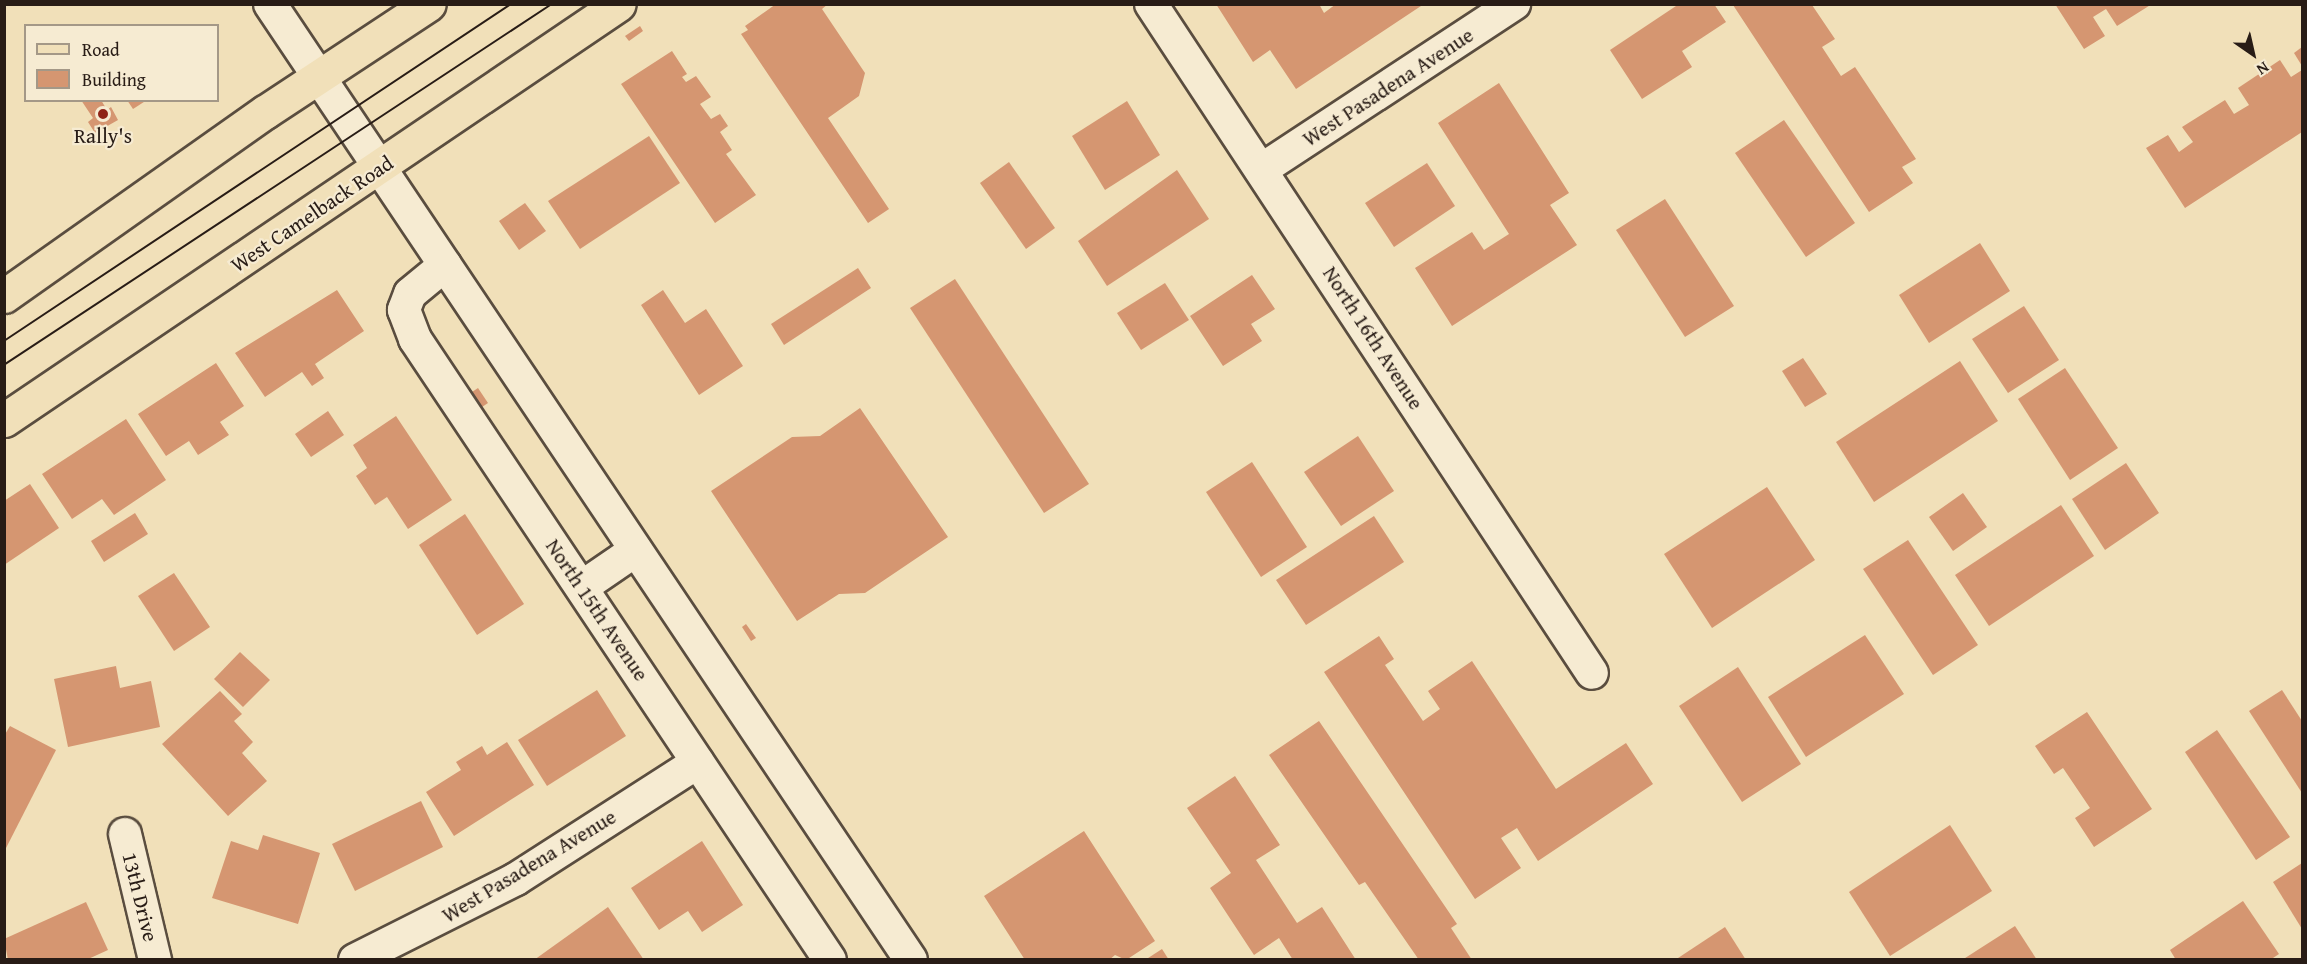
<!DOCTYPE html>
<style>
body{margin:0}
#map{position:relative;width:2307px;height:964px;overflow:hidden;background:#f1e0b9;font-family:"Gentium Book Plus",serif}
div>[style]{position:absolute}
.building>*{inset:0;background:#d59671}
.roads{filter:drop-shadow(2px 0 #5a4d3f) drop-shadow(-2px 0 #5a4d3f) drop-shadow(0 2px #5a4d3f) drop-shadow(0 -2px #5a4d3f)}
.minor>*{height:32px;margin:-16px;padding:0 16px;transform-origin:16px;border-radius:16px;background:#f6ebd2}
.major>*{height:33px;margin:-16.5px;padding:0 16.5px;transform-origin:16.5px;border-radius:16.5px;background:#f1e0b9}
.tram>*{height:1.5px;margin:-0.75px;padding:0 0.75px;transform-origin:0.75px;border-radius:0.75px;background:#281c16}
.dots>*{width:16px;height:16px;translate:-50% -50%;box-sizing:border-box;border:3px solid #f6ebd2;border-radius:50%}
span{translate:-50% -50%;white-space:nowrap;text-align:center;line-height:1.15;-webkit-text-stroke:4.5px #f6ebd2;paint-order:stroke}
.street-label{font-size:21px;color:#281c16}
.poi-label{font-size:21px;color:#281c16}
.frame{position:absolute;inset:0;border:6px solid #281c16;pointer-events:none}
.legend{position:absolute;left:24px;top:24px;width:195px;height:78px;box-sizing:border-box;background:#f6ebd2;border:2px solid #a49887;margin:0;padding:8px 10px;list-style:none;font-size:18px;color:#281c16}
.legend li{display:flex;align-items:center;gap:12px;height:30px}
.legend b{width:30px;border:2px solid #a49887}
.north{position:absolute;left:2223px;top:24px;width:60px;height:60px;-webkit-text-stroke:4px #f6ebd2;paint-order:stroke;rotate:146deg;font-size:16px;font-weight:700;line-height:24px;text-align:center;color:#281c16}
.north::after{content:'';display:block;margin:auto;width:21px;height:27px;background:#281c16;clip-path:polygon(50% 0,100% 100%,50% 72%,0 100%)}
</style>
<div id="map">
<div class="building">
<div style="clip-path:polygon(776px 4px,828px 4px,822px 9px,865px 73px,859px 96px,828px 118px,889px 209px,868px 223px,741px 34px,748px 30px,745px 26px)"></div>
<div style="clip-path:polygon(1216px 4px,1319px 4px,1324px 13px,1336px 4px,1424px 4px,1296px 89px,1270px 50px,1253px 62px)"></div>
<div style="clip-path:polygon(1679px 4px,1714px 4px,1726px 22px,1682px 51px,1692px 67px,1642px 99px,1610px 50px)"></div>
<div style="clip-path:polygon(2055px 4px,2152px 4px,2117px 26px,2106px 9px,2093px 17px,2105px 36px,2084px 49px)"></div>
<div style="clip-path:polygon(1733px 5px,1812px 5px,1835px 39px,1822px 47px,1841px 76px,1855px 67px,1916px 159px,1902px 167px,1913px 183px,1869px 212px)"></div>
<div style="clip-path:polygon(640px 26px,643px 31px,629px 41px,625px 36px)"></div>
<div style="clip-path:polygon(2302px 47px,2302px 66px,2294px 53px)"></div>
<div style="clip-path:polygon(672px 51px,687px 74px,682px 77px,686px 82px,696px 76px,711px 97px,700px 104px,711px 119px,720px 114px,728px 126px,720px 132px,732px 150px,726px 154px,756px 195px,715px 223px,621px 84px)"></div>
<div style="clip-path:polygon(2280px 60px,2291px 77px,2302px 70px,2302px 132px,2185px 208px,2146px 148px,2168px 135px,2179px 152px,2193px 142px,2182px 127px,2225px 100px,2234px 114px,2249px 105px,2238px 88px)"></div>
<div style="clip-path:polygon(1499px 83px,1569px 193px,1550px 205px,1577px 245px,1452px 326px,1415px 268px,1472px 232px,1484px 250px,1509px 234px,1438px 123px)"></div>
<div style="clip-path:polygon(81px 100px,101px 100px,107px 110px,111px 107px,118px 120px,95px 133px,88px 122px,93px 118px)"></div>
<div style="clip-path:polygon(127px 100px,147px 100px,133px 109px)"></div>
<div style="clip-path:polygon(1127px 101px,1160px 155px,1105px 190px,1072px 136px)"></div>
<div style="clip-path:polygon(1784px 120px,1855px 223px,1806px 257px,1735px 153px)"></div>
<div style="clip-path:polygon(649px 136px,680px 183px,580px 249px,548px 201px)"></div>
<div style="clip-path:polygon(1009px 162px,1055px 228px,1026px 249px,980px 183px)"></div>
<div style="clip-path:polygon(1427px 163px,1455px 206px,1394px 247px,1365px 203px)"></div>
<div style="clip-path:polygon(1177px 170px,1209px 219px,1107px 286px,1078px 241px)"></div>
<div style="clip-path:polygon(1665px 199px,1734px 306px,1685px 337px,1616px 230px)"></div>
<div style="clip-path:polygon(525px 203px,546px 231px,519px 250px,499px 221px)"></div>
<div style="clip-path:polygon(1980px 243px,2010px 291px,1929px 343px,1899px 295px)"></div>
<div style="clip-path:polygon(858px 268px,871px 288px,784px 345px,771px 324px)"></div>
<div style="clip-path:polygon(1252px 275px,1275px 309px,1251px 324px,1262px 341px,1223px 366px,1190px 316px)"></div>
<div style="clip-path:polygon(955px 279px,1089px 484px,1044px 513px,910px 308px)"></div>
<div style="clip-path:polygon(1165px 283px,1189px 320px,1141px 350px,1117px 313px)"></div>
<div style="clip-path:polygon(337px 290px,364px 331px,315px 364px,324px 378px,312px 386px,302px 372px,265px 397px,235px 353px)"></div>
<div style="clip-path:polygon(663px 290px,685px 323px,706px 309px,743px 366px,699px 395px,641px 305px)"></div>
<div style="clip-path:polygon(2024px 306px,2059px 360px,2008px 393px,1972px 339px)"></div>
<div style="clip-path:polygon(1803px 358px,1827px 394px,1805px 407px,1782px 371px)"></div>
<div style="clip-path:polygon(1960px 361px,1998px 421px,1874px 502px,1836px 442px)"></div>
<div style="clip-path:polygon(216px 363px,244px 406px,220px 422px,229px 435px,198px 455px,189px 441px,166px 456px,138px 414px)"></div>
<div style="clip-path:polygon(2065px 368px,2118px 448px,2070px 480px,2018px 399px)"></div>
<div style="clip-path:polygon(478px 388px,488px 403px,482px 407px,472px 392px)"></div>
<div style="clip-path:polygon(860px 408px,948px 537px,865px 593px,839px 594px,797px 621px,711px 491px,792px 437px,820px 436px)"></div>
<div style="clip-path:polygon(328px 411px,344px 435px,311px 457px,295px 434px)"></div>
<div style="clip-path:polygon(396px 416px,452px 500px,408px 529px,387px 497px,375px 505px,356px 476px,367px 468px,353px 445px)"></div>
<div style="clip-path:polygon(126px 419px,166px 480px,114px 515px,102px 499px,72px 519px,42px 474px)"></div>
<div style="clip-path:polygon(1358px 436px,1394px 491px,1341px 526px,1304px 472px)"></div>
<div style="clip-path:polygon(1252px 462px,1307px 547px,1261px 577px,1206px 492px)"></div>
<div style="clip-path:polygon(2126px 463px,2159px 513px,2105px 550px,2072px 499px)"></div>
<div style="clip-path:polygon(30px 484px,59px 528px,4px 565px,4px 501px)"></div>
<div style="clip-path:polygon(1767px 487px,1815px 560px,1712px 628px,1664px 554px)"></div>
<div style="clip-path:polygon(1963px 493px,1987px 527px,1953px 551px,1929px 517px)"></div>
<div style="clip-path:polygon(2061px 505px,2094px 556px,1989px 626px,1955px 575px)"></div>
<div style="clip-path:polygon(135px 513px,148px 534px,104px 562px,91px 541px)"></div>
<div style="clip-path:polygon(465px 514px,524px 604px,477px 635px,419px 545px)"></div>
<div style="clip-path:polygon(1374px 516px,1404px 562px,1306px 625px,1276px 580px)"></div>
<div style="clip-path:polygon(1908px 540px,1978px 645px,1933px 675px,1863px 569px)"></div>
<div style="clip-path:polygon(174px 573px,210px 627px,174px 651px,138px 596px)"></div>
<div style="clip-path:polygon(746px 624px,756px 638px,751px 641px,742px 627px)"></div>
<div style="clip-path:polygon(1865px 635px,1904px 694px,1806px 757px,1768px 697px)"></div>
<div style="clip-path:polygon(1379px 636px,1394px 659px,1385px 665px,1423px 721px,1440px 709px,1428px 691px,1472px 661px,1556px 789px,1626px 743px,1653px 784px,1538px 861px,1517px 828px,1501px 838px,1521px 868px,1475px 899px,1324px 672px)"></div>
<div style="clip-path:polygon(240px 652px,270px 680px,243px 707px,214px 679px)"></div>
<div style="clip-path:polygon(116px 666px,120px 688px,151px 681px,160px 727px,68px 747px,54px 679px)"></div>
<div style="clip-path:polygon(1738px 667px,1801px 764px,1742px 802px,1679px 706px)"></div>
<div style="clip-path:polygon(597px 690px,626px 736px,547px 786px,518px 740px)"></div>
<div style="clip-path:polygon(2282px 690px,2302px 721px,2302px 793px,2249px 711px)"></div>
<div style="clip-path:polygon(220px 691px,242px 714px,234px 721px,253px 742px,242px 753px,267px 781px,228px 816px,162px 744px)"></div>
<div style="clip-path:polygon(2087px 712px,2152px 809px,2094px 847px,2075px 818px,2090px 808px,2063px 768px,2054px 774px,2035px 746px)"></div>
<div style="clip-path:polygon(1319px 721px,1457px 924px,1451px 928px,1472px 960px,1419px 960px,1365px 882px,1359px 885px,1269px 755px)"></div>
<div style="clip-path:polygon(10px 726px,56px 750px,4px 852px,4px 736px)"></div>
<div style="clip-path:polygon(2217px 730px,2290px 837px,2256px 860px,2185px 752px)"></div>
<div style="clip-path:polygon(507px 742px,534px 785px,454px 836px,426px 792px,461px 770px,456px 762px,482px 746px,487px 755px)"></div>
<div style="clip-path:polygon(1235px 776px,1280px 845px,1256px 860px,1297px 923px,1322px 907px,1356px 960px,1293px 960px,1279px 938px,1254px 955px,1210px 888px,1231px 873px,1187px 808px)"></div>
<div style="clip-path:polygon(421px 801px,443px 847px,355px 891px,332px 844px)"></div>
<div style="clip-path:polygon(1950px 825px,1992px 891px,1890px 956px,1849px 892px)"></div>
<div style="clip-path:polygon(1084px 831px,1155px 941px,1126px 960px,1115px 955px,1109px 960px,1025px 960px,984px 896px)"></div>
<div style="clip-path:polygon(263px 835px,320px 853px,298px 924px,212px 898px,231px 841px,258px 850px)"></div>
<div style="clip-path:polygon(702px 841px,743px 905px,702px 932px,688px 911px,659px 930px,631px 888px)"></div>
<div style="clip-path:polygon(2302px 863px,2302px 929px,2273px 882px)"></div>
<div style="clip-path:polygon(2243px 901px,2279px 954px,2270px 960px,2176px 960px,2170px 950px)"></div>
<div style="clip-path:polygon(86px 902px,108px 950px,86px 960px,8px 960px,4px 939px)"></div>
<div style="clip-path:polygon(608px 907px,644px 960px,534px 960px)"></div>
<div style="clip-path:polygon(2015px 926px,2037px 960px,1962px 960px)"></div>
<div style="clip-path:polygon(1725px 927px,1746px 960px,1675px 960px)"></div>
<div style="clip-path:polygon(1162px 949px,1169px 960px,1145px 960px)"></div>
</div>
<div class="roads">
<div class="minor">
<div style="left:270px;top:4px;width:1151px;rotate:56.16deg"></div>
<div style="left:1151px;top:4px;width:801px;rotate:56.61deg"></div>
<div style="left:1261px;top:170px;width:303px;rotate:-33.3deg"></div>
<div style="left:445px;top:265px;width:45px;rotate:140.4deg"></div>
<div style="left:410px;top:294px;width:17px;rotate:111deg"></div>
<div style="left:404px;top:310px;width:31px;rotate:69deg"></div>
<div style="left:415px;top:339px;width:747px;rotate:56.25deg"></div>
<div style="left:582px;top:587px;width:65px;rotate:-34.4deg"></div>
<div style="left:125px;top:834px;width:130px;rotate:76.6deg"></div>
<div style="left:355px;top:960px;width:180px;rotate:-26.7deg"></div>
<div style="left:516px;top:879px;width:216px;rotate:-32.7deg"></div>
</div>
<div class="major">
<div style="left:4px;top:296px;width:319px;rotate:-35.2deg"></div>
<div style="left:265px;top:112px;width:196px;rotate:-33.4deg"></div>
<div style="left:4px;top:420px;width:742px;rotate:-34.08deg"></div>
</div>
</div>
<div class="tram">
<div style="left:4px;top:341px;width:609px;rotate:-33.61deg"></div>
<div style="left:4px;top:365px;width:656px;rotate:-33.38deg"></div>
</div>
<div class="dots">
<div style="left:103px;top:114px;background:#8f2418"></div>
</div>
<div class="street-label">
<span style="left:1388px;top:87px;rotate:-33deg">West Pasadena Avenue</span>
<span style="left:312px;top:214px;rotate:-34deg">West Camelback Road</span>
<span style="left:1373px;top:338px;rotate:57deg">North 16th Avenue</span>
<span style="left:597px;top:610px;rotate:56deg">North 15th Avenue</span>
<span style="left:529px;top:866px;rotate:-31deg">West Pasadena Avenue</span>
<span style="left:140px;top:897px;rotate:76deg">13th Drive</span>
</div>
<div class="poi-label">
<span style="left:103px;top:136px">Rally's</span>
</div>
<div class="frame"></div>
<ul class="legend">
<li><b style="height:8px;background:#f1e0b9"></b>Road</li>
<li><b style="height:16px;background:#d59671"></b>Building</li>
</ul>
<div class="north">N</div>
</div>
